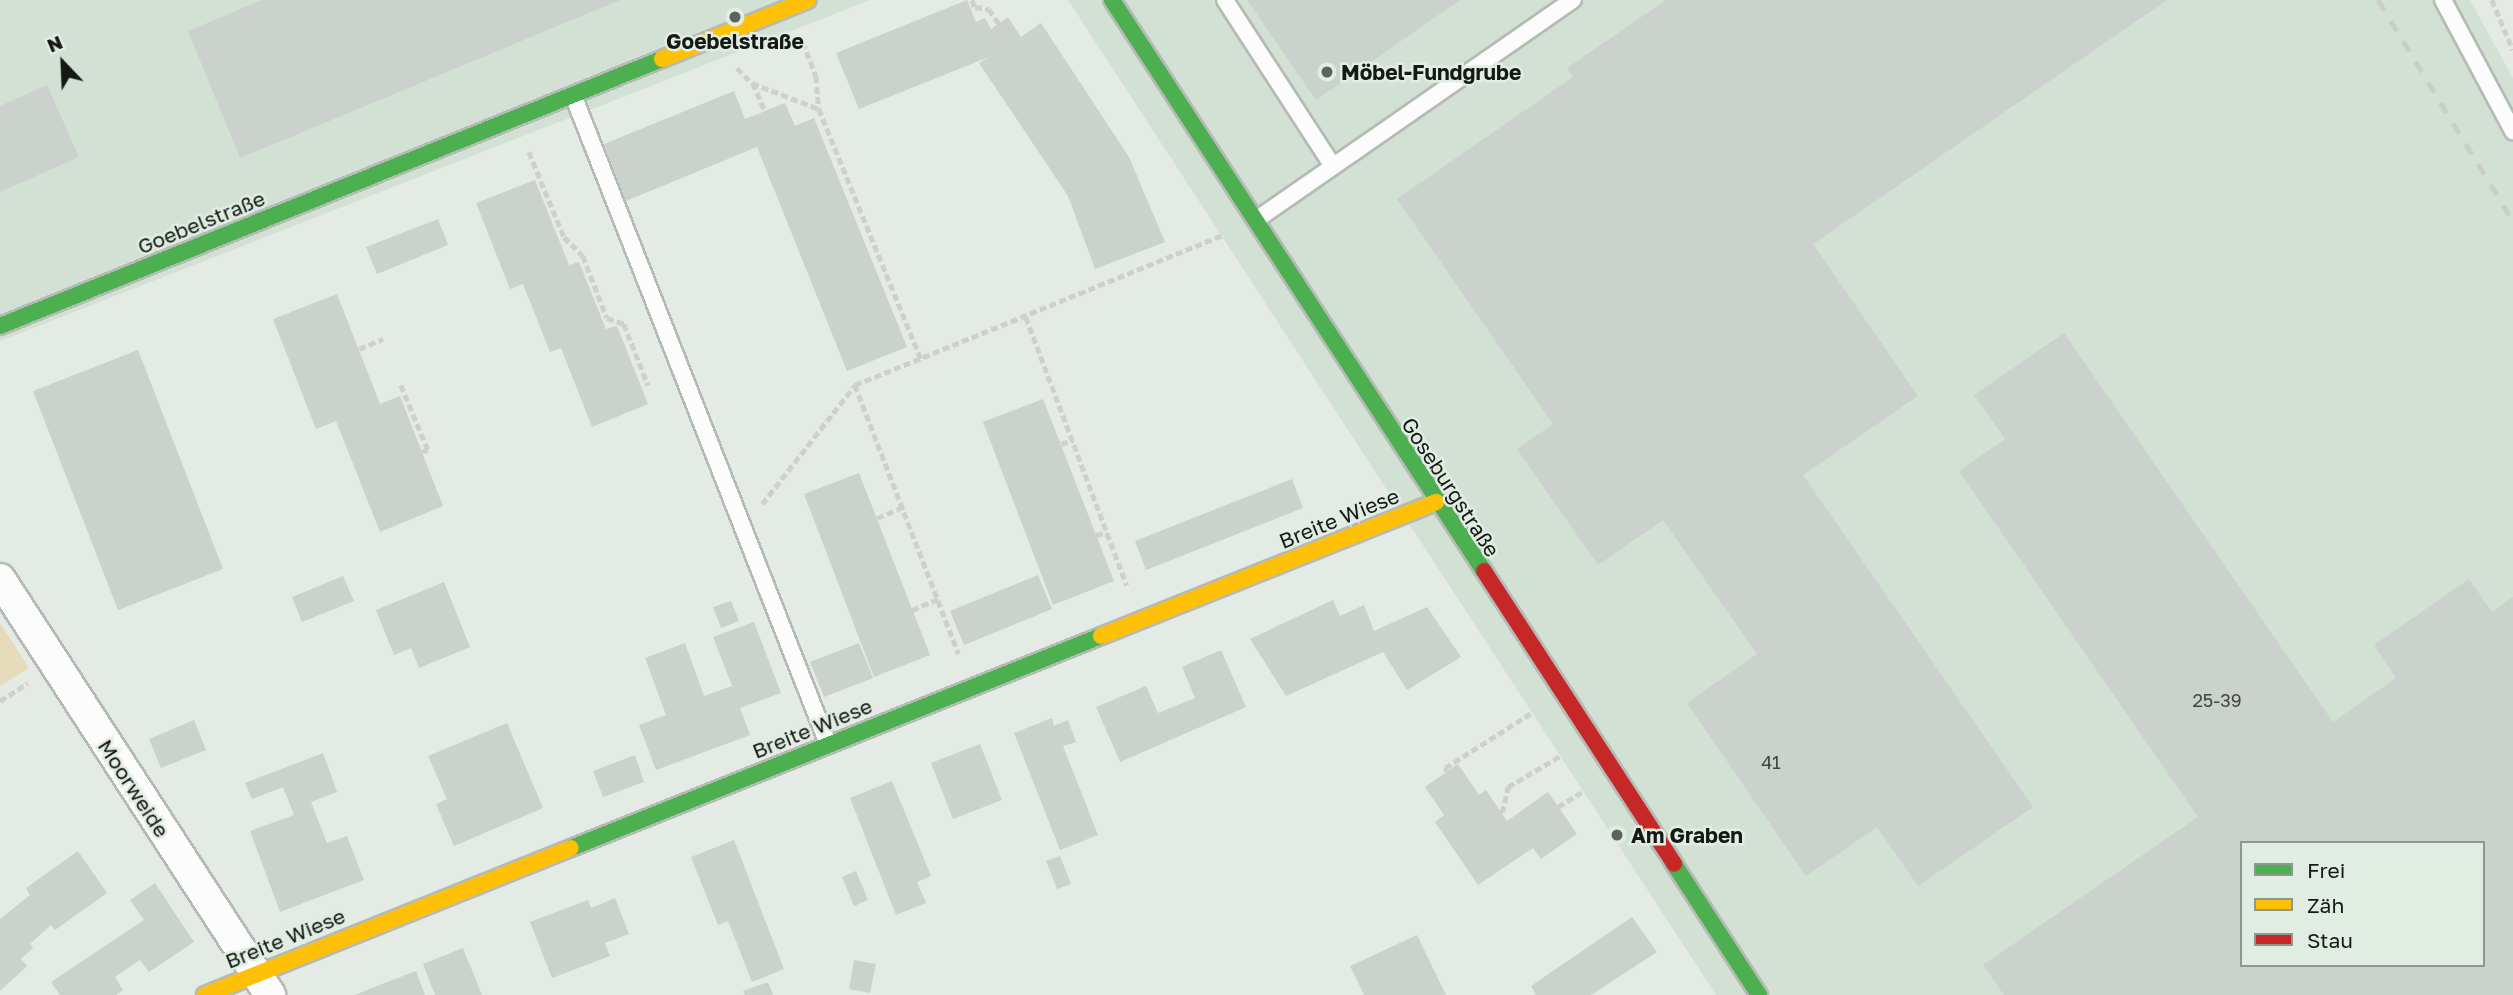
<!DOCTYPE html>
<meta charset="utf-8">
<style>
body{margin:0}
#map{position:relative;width:2513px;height:995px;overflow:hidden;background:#e4eae4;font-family:"Golos Text",sans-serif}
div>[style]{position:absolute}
.built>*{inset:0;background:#d3e0d4}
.green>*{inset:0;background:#e6dbba}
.building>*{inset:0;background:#cbd1cd}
.path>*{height:4.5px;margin-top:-2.25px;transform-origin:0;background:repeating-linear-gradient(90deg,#ced0ce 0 7px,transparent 0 10.5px)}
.roads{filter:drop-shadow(2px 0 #b5bab5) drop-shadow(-2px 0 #b5bab5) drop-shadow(0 2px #b5bab5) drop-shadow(0 -2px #b5bab5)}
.lane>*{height:16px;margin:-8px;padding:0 8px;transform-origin:8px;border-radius:8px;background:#fbfcfb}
.street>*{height:30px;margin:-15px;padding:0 15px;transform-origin:15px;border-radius:15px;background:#fbfcfb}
.fast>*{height:16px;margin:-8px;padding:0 8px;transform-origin:8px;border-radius:8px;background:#4caf50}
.slow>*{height:16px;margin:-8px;padding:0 8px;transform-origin:8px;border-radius:8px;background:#ffc107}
.jam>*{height:16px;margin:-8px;padding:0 8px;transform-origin:8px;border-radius:8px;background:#c62828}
.rail>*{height:5px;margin-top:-2.5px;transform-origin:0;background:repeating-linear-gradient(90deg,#cbcdcb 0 12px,transparent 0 24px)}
.dots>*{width:19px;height:19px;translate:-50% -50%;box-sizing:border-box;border:4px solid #e1ede2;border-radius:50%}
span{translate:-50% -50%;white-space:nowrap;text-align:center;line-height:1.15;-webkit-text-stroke:5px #e1ede2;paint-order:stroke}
.number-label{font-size:18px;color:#424743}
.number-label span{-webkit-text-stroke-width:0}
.poi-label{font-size:21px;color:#151915;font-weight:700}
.left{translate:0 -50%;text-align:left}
.street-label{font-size:21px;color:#151915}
.legend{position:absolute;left:2240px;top:841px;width:245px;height:126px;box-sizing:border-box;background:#e1ede2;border:2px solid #8f9890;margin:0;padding:9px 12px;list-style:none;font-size:21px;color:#151915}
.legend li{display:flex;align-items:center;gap:14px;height:35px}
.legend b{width:35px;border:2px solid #8f9890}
.north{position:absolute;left:28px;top:28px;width:70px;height:70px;-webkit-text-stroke:5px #e1ede2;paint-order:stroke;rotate:337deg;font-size:19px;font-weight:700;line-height:28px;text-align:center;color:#151915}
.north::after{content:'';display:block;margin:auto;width:24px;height:32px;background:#151915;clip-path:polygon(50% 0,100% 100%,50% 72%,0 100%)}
</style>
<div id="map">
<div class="built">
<div style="clip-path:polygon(0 0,870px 0,0 341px)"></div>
<div style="clip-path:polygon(evenodd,1068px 0,2470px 0,2513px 78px,2513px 995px,1716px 995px,1068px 0,2242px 843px,2483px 843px,2483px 965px,2242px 965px,2242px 843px)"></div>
</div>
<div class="green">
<div style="clip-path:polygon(0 623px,29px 668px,0 686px)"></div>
</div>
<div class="building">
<div style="clip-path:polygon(262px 0,620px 0,240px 158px,188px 31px)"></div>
<div style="clip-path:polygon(967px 0,976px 22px,985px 18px,991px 29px,1008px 17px,1021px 37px,1041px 23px,1129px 157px,1165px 242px,1095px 269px,1068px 196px,979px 63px,989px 57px,859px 109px,836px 53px)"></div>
<div style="clip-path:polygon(1247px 0,1460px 0,1316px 100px)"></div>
<div style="clip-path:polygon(1666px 0,2167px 0,1813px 244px,1918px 396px,1803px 475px,2033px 807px,1918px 886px,1877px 827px,1806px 876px,1687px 703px,1757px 654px,1663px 520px,1598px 565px,1517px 449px,1553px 424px,1397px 199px,1573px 77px,1567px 68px)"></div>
<div style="clip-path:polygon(47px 85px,79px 157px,0 192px,0 106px)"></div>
<div style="clip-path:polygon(734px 91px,745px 119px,785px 103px,795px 126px,814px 118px,907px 347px,847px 371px,757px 147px,626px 201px,604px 144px)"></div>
<div style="clip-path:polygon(535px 180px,569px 265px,579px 262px,606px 329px,617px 326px,648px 404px,592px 427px,561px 348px,550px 352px,523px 284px,510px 289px,476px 203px)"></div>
<div style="clip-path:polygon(438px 219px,448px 245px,377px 274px,366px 247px)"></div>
<div style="clip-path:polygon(337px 294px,380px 404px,400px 396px,443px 506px,380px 532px,336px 421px,316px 429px,273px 319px)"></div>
<div style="clip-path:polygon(evenodd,2064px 333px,2333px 722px,2396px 678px,2374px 645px,2469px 579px,2492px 612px,2513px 597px,2513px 995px,2004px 995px,1983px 965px,2198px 817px,1959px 471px,2005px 439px,1974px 395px,2064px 333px,2242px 843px,2483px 843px,2483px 965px,2242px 965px,2242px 843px)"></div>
<div style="clip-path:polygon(138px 350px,223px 569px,118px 610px,33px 391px)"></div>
<div style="clip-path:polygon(1043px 399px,1114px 581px,1053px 605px,983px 422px)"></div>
<div style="clip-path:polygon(859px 473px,930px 655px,874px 677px,804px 494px)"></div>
<div style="clip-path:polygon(1292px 479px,1303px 508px,1146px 570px,1135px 541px)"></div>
<div style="clip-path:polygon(1038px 575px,1052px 609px,964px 645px,950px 611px)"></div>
<div style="clip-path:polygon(343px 576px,354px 601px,302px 622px,292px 597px)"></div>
<div style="clip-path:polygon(444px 582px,470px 647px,419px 668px,411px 648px,394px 655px,376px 610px)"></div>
<div style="clip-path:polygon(1333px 600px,1340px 616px,1364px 605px,1374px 631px,1427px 607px,1461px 657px,1407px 690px,1383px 652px,1286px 696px,1250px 639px)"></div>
<div style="clip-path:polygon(731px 601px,739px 621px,721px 628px,713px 607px)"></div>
<div style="clip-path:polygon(754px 622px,781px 693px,740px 708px,750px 735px,656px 770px,639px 725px,666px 715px,645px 658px,685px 643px,704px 696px,732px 686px,713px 637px)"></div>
<div style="clip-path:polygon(859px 643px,873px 678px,824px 697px,810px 662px)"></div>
<div style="clip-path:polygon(1221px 650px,1246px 707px,1120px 762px,1096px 707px,1146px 686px,1158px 713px,1195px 698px,1182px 667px)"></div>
<div style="clip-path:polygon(1052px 718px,1054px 726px,1068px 720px,1076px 742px,1063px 746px,1098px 835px,1060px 850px,1014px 733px)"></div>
<div style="clip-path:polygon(194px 720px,206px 750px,161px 768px,149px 739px)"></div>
<div style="clip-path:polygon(507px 723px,543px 808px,454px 846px,436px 804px,447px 799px,428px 756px)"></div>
<div style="clip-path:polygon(980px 744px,1002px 800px,953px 819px,931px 763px)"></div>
<div style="clip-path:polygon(323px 753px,337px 792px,311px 802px,327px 843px,347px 836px,364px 880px,280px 912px,250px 831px,294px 815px,283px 787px,252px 799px,245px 783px)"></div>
<div style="clip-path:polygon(635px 755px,644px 782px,603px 797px,593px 771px)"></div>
<div style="clip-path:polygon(1458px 764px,1479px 795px,1486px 790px,1507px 821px,1548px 792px,1577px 834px,1541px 859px,1533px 848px,1478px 885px,1435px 822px,1444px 815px,1425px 787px)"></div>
<div style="clip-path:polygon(892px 781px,931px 876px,917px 882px,926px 903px,896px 915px,850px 798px)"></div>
<div style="clip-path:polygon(734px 840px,784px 969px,752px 982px,728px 921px,718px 925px,691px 857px)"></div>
<div style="clip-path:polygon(78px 851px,107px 893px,55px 930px,51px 925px,30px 944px,33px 948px,21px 959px,27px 966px,0 991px,0 919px,30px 895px,26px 888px)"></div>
<div style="clip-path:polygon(1060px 856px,1071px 884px,1057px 889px,1046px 861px)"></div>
<div style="clip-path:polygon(856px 871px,868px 900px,854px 906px,842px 877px)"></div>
<div style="clip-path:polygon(155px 883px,194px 942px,149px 972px,140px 960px,115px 977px,123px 990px,116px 995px,60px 995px,51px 982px,144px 920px,130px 900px)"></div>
<div style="clip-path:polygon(615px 898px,629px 934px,605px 943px,610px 956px,552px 978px,530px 922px,588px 900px,591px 908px)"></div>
<div style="clip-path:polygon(1632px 917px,1657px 952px,1591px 995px,1536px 995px,1531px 986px)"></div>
<div style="clip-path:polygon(1417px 935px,1446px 995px,1364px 995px,1350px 966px)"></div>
<div style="clip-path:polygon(463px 948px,482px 995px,435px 995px,423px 964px)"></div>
<div style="clip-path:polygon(854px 960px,876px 964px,870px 993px,849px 989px)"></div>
<div style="clip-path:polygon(416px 971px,425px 995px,355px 995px,382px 984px)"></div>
<div style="clip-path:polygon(768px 982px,773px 995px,745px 995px,743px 991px)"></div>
</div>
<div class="path">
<div style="left:972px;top:0;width:8px;rotate:67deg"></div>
<div style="left:975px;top:7px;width:14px;rotate:8deg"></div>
<div style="left:989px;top:9px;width:18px;rotate:56deg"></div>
<div style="left:2492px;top:0;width:54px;rotate:67.2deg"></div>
<div style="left:803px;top:42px;width:36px;rotate:69deg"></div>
<div style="left:816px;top:76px;width:33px;rotate:85deg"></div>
<div style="left:819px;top:109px;width:270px;rotate:67.8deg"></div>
<div style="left:737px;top:68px;width:21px;rotate:45deg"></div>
<div style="left:752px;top:83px;width:72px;rotate:21.2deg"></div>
<div style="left:753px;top:83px;width:30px;rotate:67deg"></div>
<div style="left:529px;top:152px;width:92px;rotate:67.6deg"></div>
<div style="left:564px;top:237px;width:27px;rotate:45deg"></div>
<div style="left:583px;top:256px;width:66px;rotate:68.8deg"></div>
<div style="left:607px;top:318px;width:18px;rotate:19deg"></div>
<div style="left:624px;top:324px;width:66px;rotate:68.5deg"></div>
<div style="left:1026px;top:317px;width:287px;rotate:69.4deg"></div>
<div style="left:359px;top:349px;width:26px;rotate:-23deg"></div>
<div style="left:401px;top:385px;width:70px;rotate:67.4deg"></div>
<div style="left:428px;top:450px;width:6px;rotate:162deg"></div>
<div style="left:855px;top:385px;width:288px;rotate:68.9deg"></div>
<div style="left:1061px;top:444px;width:13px;rotate:-18deg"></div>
<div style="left:762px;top:504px;width:151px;rotate:-52deg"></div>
<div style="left:855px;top:385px;width:396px;rotate:-22.2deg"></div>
<div style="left:877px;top:518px;width:28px;rotate:-23deg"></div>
<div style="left:1096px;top:535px;width:11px;rotate:-15deg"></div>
<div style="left:912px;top:610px;width:28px;rotate:-23deg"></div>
<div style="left:0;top:701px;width:33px;rotate:-33deg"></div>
<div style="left:1447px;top:771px;width:4px;rotate:-124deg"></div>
<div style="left:1445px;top:768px;width:104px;rotate:-32.5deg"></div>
<div style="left:1558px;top:807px;width:31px;rotate:-32deg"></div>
<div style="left:1502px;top:813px;width:27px;rotate:-77deg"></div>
<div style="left:1508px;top:787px;width:61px;rotate:-30.8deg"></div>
</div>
<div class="roads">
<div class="lane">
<div style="left:1225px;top:0;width:198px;rotate:57deg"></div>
<div style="left:2443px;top:0;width:149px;rotate:61.9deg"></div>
<div style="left:573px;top:95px;width:697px;rotate:68.55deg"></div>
<div style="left:1256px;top:220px;width:386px;rotate:-34.8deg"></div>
</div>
<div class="street">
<div style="left:0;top:579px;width:496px;rotate:57deg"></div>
</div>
<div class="fast">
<div style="left:1112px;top:0;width:681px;rotate:56.92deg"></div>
<div style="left:0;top:326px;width:714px;rotate:-21.97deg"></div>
<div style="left:571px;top:848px;width:571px;rotate:-21.8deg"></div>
<div style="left:1674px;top:864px;width:156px;rotate:57deg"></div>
</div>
<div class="slow">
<div style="left:662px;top:59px;width:157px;rotate:-22deg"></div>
<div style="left:1101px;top:636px;width:361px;rotate:-21.8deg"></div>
<div style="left:205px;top:995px;width:394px;rotate:-21.9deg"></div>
</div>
<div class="jam">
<div style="left:1484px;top:571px;width:349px;rotate:57deg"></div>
</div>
</div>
<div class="rail">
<div style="left:2378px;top:0;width:259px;rotate:58.6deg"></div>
</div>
<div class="dots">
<div style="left:735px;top:17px;background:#5d625d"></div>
<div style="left:1327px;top:72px;background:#5d625d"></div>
<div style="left:1617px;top:835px;background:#5d625d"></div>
</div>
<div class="number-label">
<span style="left:2217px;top:700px">25-39</span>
<span style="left:1771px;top:762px">41</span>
</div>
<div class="poi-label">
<span style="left:735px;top:41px">Goebelstraße</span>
<span class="left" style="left:1341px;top:72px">Möbel-Fundgrube</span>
<span class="left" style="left:1631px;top:835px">Am Graben</span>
</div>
<div class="street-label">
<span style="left:201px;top:222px;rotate:-22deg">Goebelstraße</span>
<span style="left:1451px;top:487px;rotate:57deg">Goseburgstraße</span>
<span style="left:1339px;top:518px;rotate:-22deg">Breite Wiese</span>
<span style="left:812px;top:728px;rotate:-22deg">Breite Wiese</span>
<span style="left:134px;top:788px;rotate:57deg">Moorweide</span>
<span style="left:285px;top:938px;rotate:-22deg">Breite Wiese</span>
</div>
<ul class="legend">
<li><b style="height:9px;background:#4caf50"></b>Frei</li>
<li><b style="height:9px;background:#ffc107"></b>Zäh</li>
<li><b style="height:9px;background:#c62828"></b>Stau</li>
</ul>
<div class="north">N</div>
</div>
